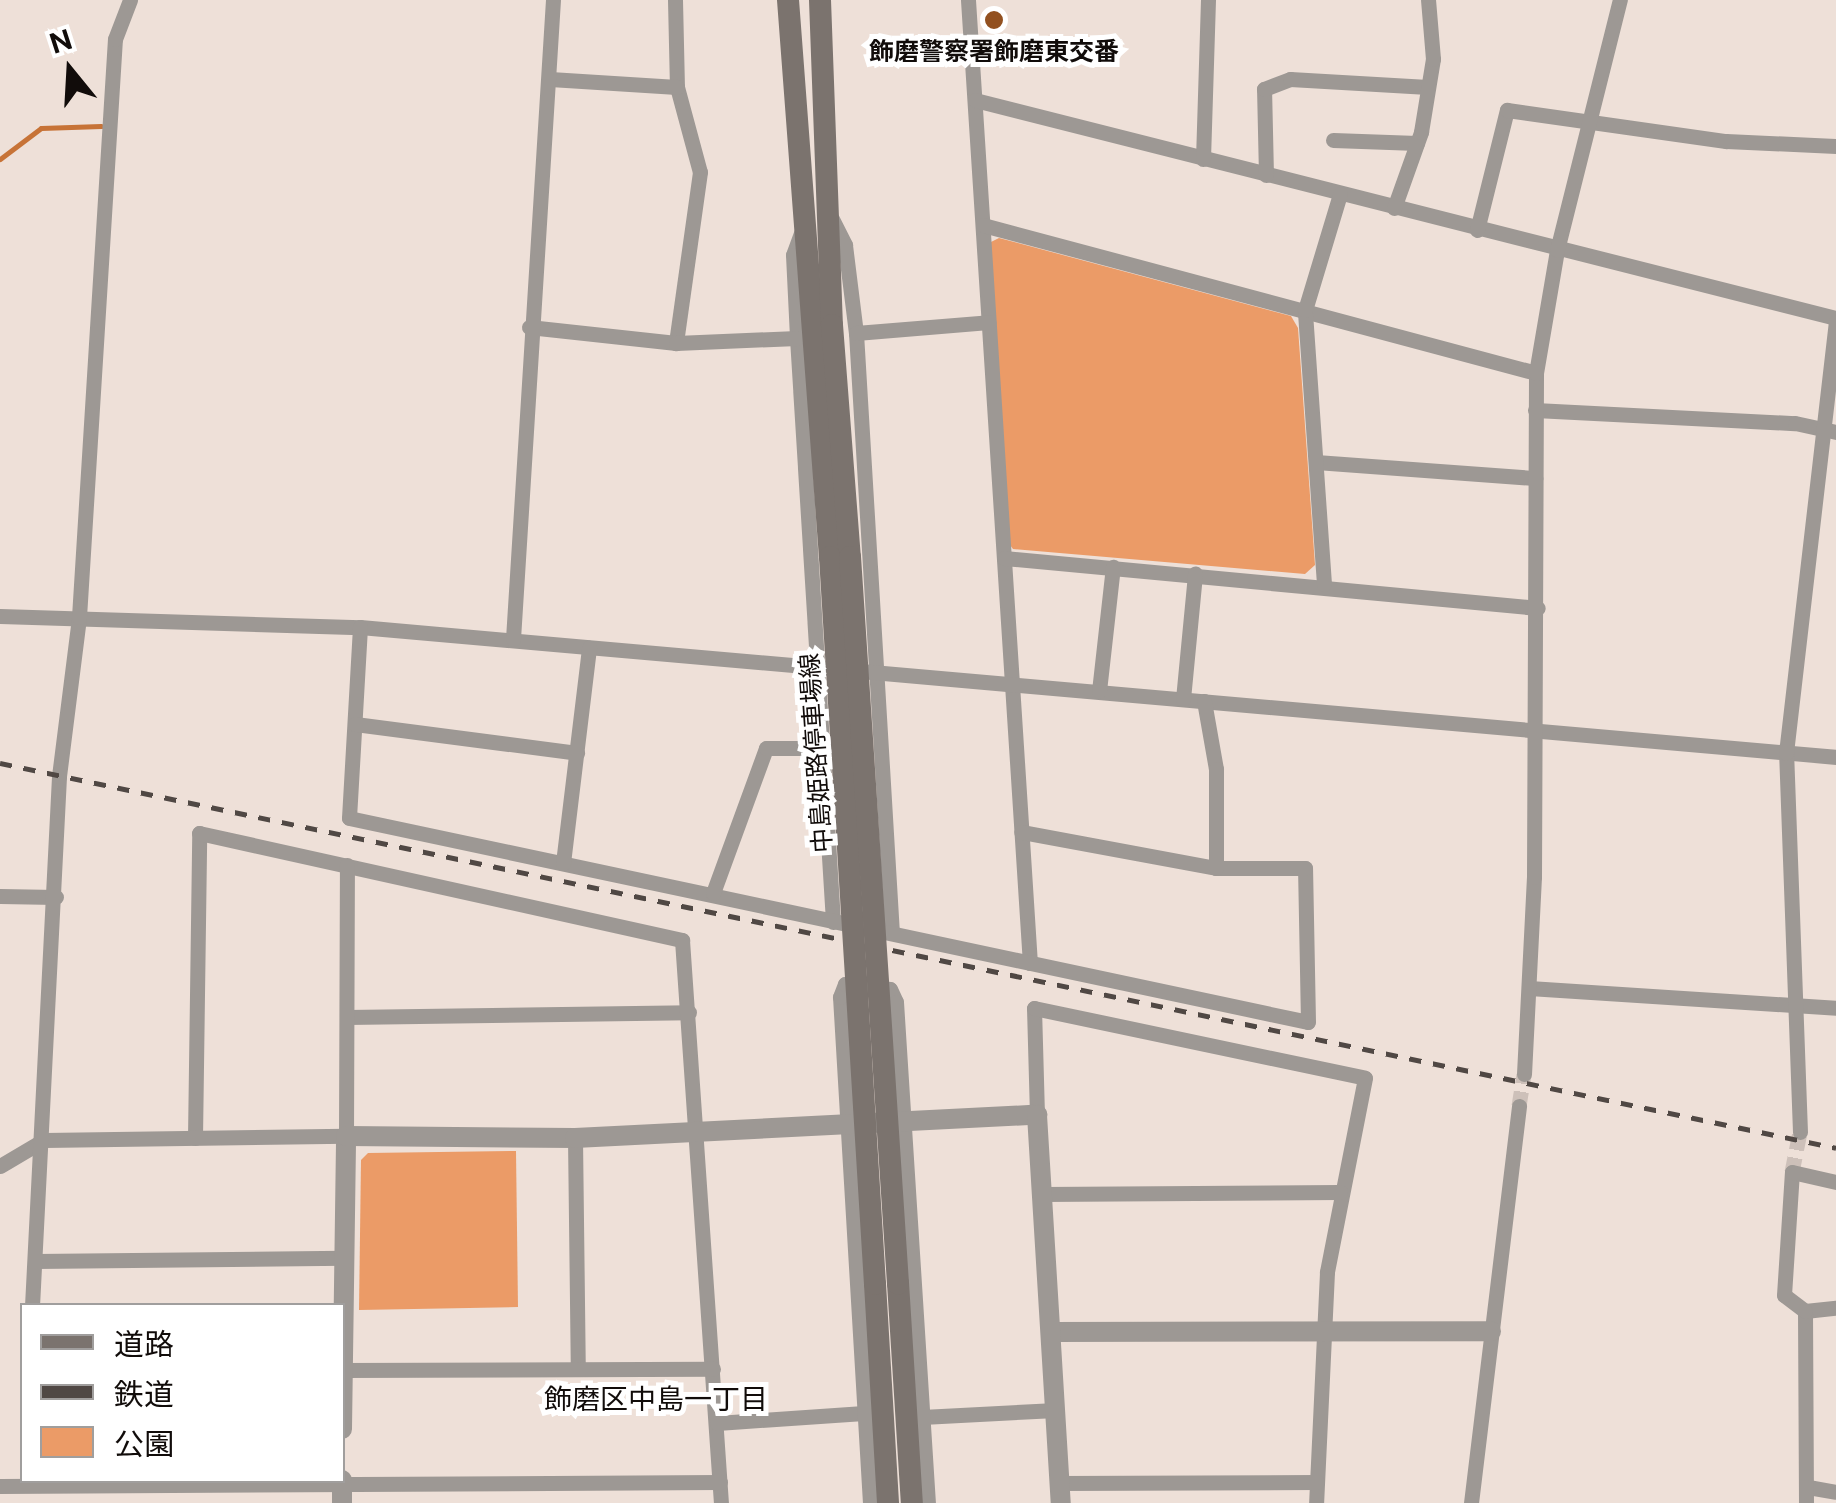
<!DOCTYPE html>
<meta charset="utf-8">
<style>
body{margin:0}
#map{position:relative;width:1836px;height:1503px;overflow:hidden;background:#eee0d8;font-family:"Public Sans","Noto Sans JP",sans-serif}
div>[style]{position:absolute}
.green>*{inset:0;background:#eb9b67}
.stream>*{height:5px;margin:-2.5px;padding:0 2.5px;transform-origin:2.5px;border-radius:2.5px;background:#c77337}
.minor-tunnel>*{height:15px;margin-top:-7.5px;transform-origin:0;background:repeating-linear-gradient(90deg,#cdc0b9 0 15px,transparent 0 23px)}
.minor>*{height:15px;margin:-7.5px;padding:0 7.5px;transform-origin:7.5px;border-radius:7.5px;background:#9d9894}
.tertiary>*{height:20px;margin:-10px;padding:0 10px;transform-origin:10px;border-radius:10px;background:#9d9894}
.secondary>*{height:22px;margin:-11px;padding:0 11px;transform-origin:11px;border-radius:11px;background:#7b736e}
.rail>*{height:5px;margin-top:-2.5px;transform-origin:0;background:repeating-linear-gradient(90deg,#504844 0 12px,transparent 0 24px)}
.secondary-bridge>*{height:22px;margin:-11px;padding:0 11px;transform-origin:11px;border-radius:11px;background:#7b736e}
.dots>*{width:28px;height:28px;translate:-50% -50%;box-sizing:border-box;border:5px solid #fff;border-radius:50%}
span{translate:-50% -50%;white-space:nowrap;text-align:center;line-height:1.15;-webkit-text-stroke:10px #fff;paint-order:stroke}
.poi-label{font-size:25px;color:#110c0a;font-weight:700}
.street-label{font-size:25px;color:#110c0a}
.neighbourhood-label{font-size:28px;color:#110c0a}
.legend{position:absolute;left:20px;top:1303px;width:325px;height:180px;box-sizing:border-box;background:#fff;border:2px solid #a09e9d;margin:0;padding:12px 18px;list-style:none;font-size:30px;color:#110c0a}
.legend li{display:flex;align-items:center;gap:20px;height:50px}
.legend b{width:50px;border:2px solid #a09e9d}
.north{position:absolute;left:20px;top:20px;width:100px;height:100px;-webkit-text-stroke:8px #fff;paint-order:stroke;rotate:342deg;font-size:28px;font-weight:700;line-height:40px;text-align:center;color:#110c0a}
.north::after{content:'';display:block;margin:auto;width:35px;height:45px;background:#110c0a;clip-path:polygon(50% 0,100% 100%,50% 72%,0 100%)}
</style>
<div id="map">
<div class="green">
<div style="clip-path:polygon(999px 238px,1291px 316px,1298px 328px,1315px 565px,1305px 574px,1013px 549px,1007px 541px,989px 243px)"></div>
<div style="clip-path:polygon(516px 1151px,518px 1307px,359px 1310px,361px 1160px,368px 1153px)"></div>
</div>
<div class="stream">
<div style="left:0;top:159px;width:51px;rotate:-37.1deg"></div>
<div style="left:41px;top:128px;width:60px;rotate:-1.9deg"></div>
</div>
<div class="minor-tunnel">
<div style="left:1519px;top:1106px;width:32px;rotate:-81deg"></div>
<div style="left:1792px;top:1172px;width:41px;rotate:-78.7deg"></div>
</div>
<div class="minor">
<div style="left:675px;top:0;width:87px;rotate:88.7deg"></div>
<div style="left:677px;top:87px;width:88px;rotate:74.9deg"></div>
<div style="left:700px;top:172px;width:173px;rotate:98deg"></div>
<div style="left:968px;top:0;width:965px;rotate:86.32deg"></div>
<div style="left:550px;top:79px;width:127px;rotate:3.6deg"></div>
<div style="left:975px;top:100px;width:888px;rotate:14.21deg"></div>
<div style="left:1333px;top:140px;width:84px;rotate:2deg"></div>
<div style="left:1203px;top:159px;width:159px;rotate:-88.2deg"></div>
<div style="left:1266px;top:175px;width:86px;rotate:-91.3deg"></div>
<div style="left:1264px;top:89px;width:28px;rotate:-21deg"></div>
<div style="left:1290px;top:79px;width:138px;rotate:3.3deg"></div>
<div style="left:1394px;top:208px;width:81px;rotate:-70.4deg"></div>
<div style="left:1421px;top:132px;width:74px;rotate:-80.7deg"></div>
<div style="left:1433px;top:59px;width:59px;rotate:-94.8deg"></div>
<div style="left:832px;top:219px;width:29px;rotate:63deg"></div>
<div style="left:845px;top:245px;width:89px;rotate:82.9deg"></div>
<div style="left:856px;top:333px;width:601px;rotate:86.57deg"></div>
<div style="left:983px;top:225px;width:572px;rotate:14.98deg"></div>
<div style="left:1477px;top:230px;width:124px;rotate:-76deg"></div>
<div style="left:1507px;top:110px;width:221px;rotate:8.1deg"></div>
<div style="left:1726px;top:141px;width:110px;rotate:2.6deg"></div>
<div style="left:801px;top:233px;width:23px;rotate:110deg"></div>
<div style="left:793px;top:255px;width:83px;rotate:87.2deg"></div>
<div style="left:797px;top:338px;width:585px;rotate:86.47deg"></div>
<div style="left:529px;top:327px;width:148px;rotate:6.2deg"></div>
<div style="left:676px;top:343px;width:121px;rotate:-2.4deg"></div>
<div style="left:856px;top:333px;width:133px;rotate:-4.7deg"></div>
<div style="left:1535px;top:410px;width:260px;rotate:2.9deg"></div>
<div style="left:1795px;top:423px;width:42px;rotate:12.4deg"></div>
<div style="left:1316px;top:462px;width:220px;rotate:4.2deg"></div>
<div style="left:1004px;top:558px;width:536px;rotate:5.35deg"></div>
<div style="left:1324px;top:584px;width:275px;rotate:-94deg"></div>
<div style="left:1305px;top:310px;width:121px;rotate:-73.2deg"></div>
<div style="left:0;top:616px;width:360px;rotate:1.8deg"></div>
<div style="left:360px;top:627px;width:1482px;rotate:5.03deg"></div>
<div style="left:360px;top:627px;width:191px;rotate:93.3deg"></div>
<div style="left:349px;top:818px;width:980px;rotate:12.01deg"></div>
<div style="left:1308px;top:1022px;width:154px;rotate:-91.1deg"></div>
<div style="left:1305px;top:868px;width:89px;rotate:180deg"></div>
<div style="left:1216px;top:868px;width:198px;rotate:-169.5deg"></div>
<div style="left:513px;top:639px;width:640px;rotate:-86.42deg"></div>
<div style="left:1099px;top:691px;width:125px;rotate:-83.6deg"></div>
<div style="left:1183px;top:699px;width:126px;rotate:-84.5deg"></div>
<div style="left:1204px;top:701px;width:69px;rotate:80deg"></div>
<div style="left:1216px;top:769px;width:99px;rotate:90deg"></div>
<div style="left:355px;top:724px;width:224px;rotate:7.4deg"></div>
<div style="left:563px;top:863px;width:217px;rotate:-83.1deg"></div>
<div style="left:713px;top:893px;width:154px;rotate:-69.9deg"></div>
<div style="left:766px;top:748px;width:56px"></div>
<div style="left:0;top:896px;width:56px;rotate:1deg"></div>
<div style="left:1529px;top:988px;width:308px;rotate:3.7deg"></div>
<div style="left:347px;top:1017px;width:342px;rotate:-0.8deg"></div>
<div style="left:1524px;top:1074px;width:197px;rotate:-87.1deg"></div>
<div style="left:1534px;top:877px;width:504px;rotate:-89.77deg"></div>
<div style="left:1536px;top:373px;width:125px;rotate:-80.3deg"></div>
<div style="left:1557px;top:250px;width:258px;rotate:-75.9deg"></div>
<div style="left:1037px;top:1115px;width:107px;rotate:-91.6deg"></div>
<div style="left:1034px;top:1008px;width:338px;rotate:11.9deg"></div>
<div style="left:1365px;top:1078px;width:198px;rotate:101.1deg"></div>
<div style="left:1327px;top:1272px;width:231px;rotate:92.7deg"></div>
<div style="left:1800px;top:1132px;width:379px;rotate:-92.1deg"></div>
<div style="left:1786px;top:753px;width:434px;rotate:-83.4deg"></div>
<div style="left:195px;top:1138px;width:305px;rotate:-89.2deg"></div>
<div style="left:199px;top:833px;width:495px;rotate:12.5deg"></div>
<div style="left:682px;top:940px;width:564px;rotate:86.04deg"></div>
<div style="left:575px;top:1138px;width:231px;rotate:89.3deg"></div>
<div style="left:0;top:1166px;width:51px;rotate:-30.6deg"></div>
<div style="left:44px;top:1140px;width:302px;rotate:-0.8deg"></div>
<div style="left:346px;top:1136px;width:271px;rotate:-89.8deg"></div>
<div style="left:1042px;top:1194px;width:298px;rotate:-0.4deg"></div>
<div style="left:35px;top:1261px;width:310px;rotate:-0.6deg"></div>
<div style="left:32px;top:1306px;width:531px;rotate:-87.08deg"></div>
<div style="left:59px;top:776px;width:160px;rotate:-82.8deg"></div>
<div style="left:79px;top:617px;width:579px;rotate:-86.44deg"></div>
<div style="left:115px;top:39px;width:42px;rotate:-69deg"></div>
<div style="left:1805px;top:1311px;width:31px;rotate:-6deg"></div>
<div style="left:342px;top:1370px;width:371px;rotate:-0.2deg"></div>
<div style="left:922px;top:1417px;width:134px;rotate:-3deg"></div>
<div style="left:717px;top:1423px;width:147px;rotate:-3.9deg"></div>
<div style="left:1059px;top:1483px;width:258px;rotate:-0.2deg"></div>
<div style="left:0;top:1486px;width:720px;rotate:-0.32deg"></div>
<div style="left:1808px;top:1487px;width:28px;rotate:10deg"></div>
<div style="left:870px;top:1503px;width:507px;rotate:-93.39deg"></div>
<div style="left:840px;top:997px;width:14px;rotate:-69deg"></div>
<div style="left:845px;top:984px;width:45px;rotate:6.3deg"></div>
<div style="left:890px;top:989px;width:14px;rotate:65deg"></div>
<div style="left:896px;top:1002px;width:502px;rotate:86.35deg"></div>
<div style="left:1471px;top:1503px;width:400px;rotate:-83.1deg"></div>
<div style="left:1806px;top:1503px;width:192px;rotate:-90.3deg"></div>
<div style="left:1805px;top:1311px;width:26px;rotate:-143deg"></div>
<div style="left:1784px;top:1295px;width:123px;rotate:-86.3deg"></div>
<div style="left:1792px;top:1172px;width:45px;rotate:12.8deg"></div>
</div>
<div class="tertiary">
<div style="left:1052px;top:1332px;width:439px;rotate:-0.1deg"></div>
<div style="left:342px;top:1429px;width:293px;rotate:-89.2deg"></div>
<div style="left:346px;top:1136px;width:229px;rotate:0.5deg"></div>
<div style="left:575px;top:1138px;width:463px;rotate:-2.9deg"></div>
<div style="left:1037px;top:1115px;width:389px;rotate:86.5deg"></div>
<div style="left:342px;top:1503px;width:23px;rotate:-90deg"></div>
</div>
<div class="secondary">
<div style="left:788px;top:0;width:559px;rotate:85.69deg"></div>
<div style="left:820px;top:0;width:325px;rotate:87.9deg"></div>
<div style="left:832px;top:325px;width:233px;rotate:85.6deg"></div>
<div style="left:898px;top:1283px;width:220px;rotate:86.4deg"></div>
<div style="left:875px;top:1284px;width:219px;rotate:86.6deg"></div>
</div>
<div class="rail">
<div style="left:0;top:763px;width:1876px;rotate:11.84deg"></div>
</div>
<div class="secondary-bridge">
<div style="left:830px;top:557px;width:728px;rotate:86.46deg"></div>
<div style="left:850px;top:557px;width:728px;rotate:86.22deg"></div>
</div>
<div class="dots">
<div style="left:994px;top:20px;background:#92501f"></div>
</div>
<div class="poi-label">
<span style="left:994px;top:51px">飾磨警察署飾磨東交番</span>
</div>
<div class="street-label">
<span style="left:816px;top:753px;rotate:-94deg">中島姫路停車場線</span>
</div>
<div class="neighbourhood-label">
<span style="left:656px;top:1399px">飾磨区中島一丁目</span>
</div>
<ul class="legend">
<li><b style="height:12px;background:#7b736e"></b>道路</li>
<li><b style="height:12px;background:#504844"></b>鉄道</li>
<li><b style="height:28px;background:#eb9b67"></b>公園</li>
</ul>
<div class="north">N</div>
</div>
